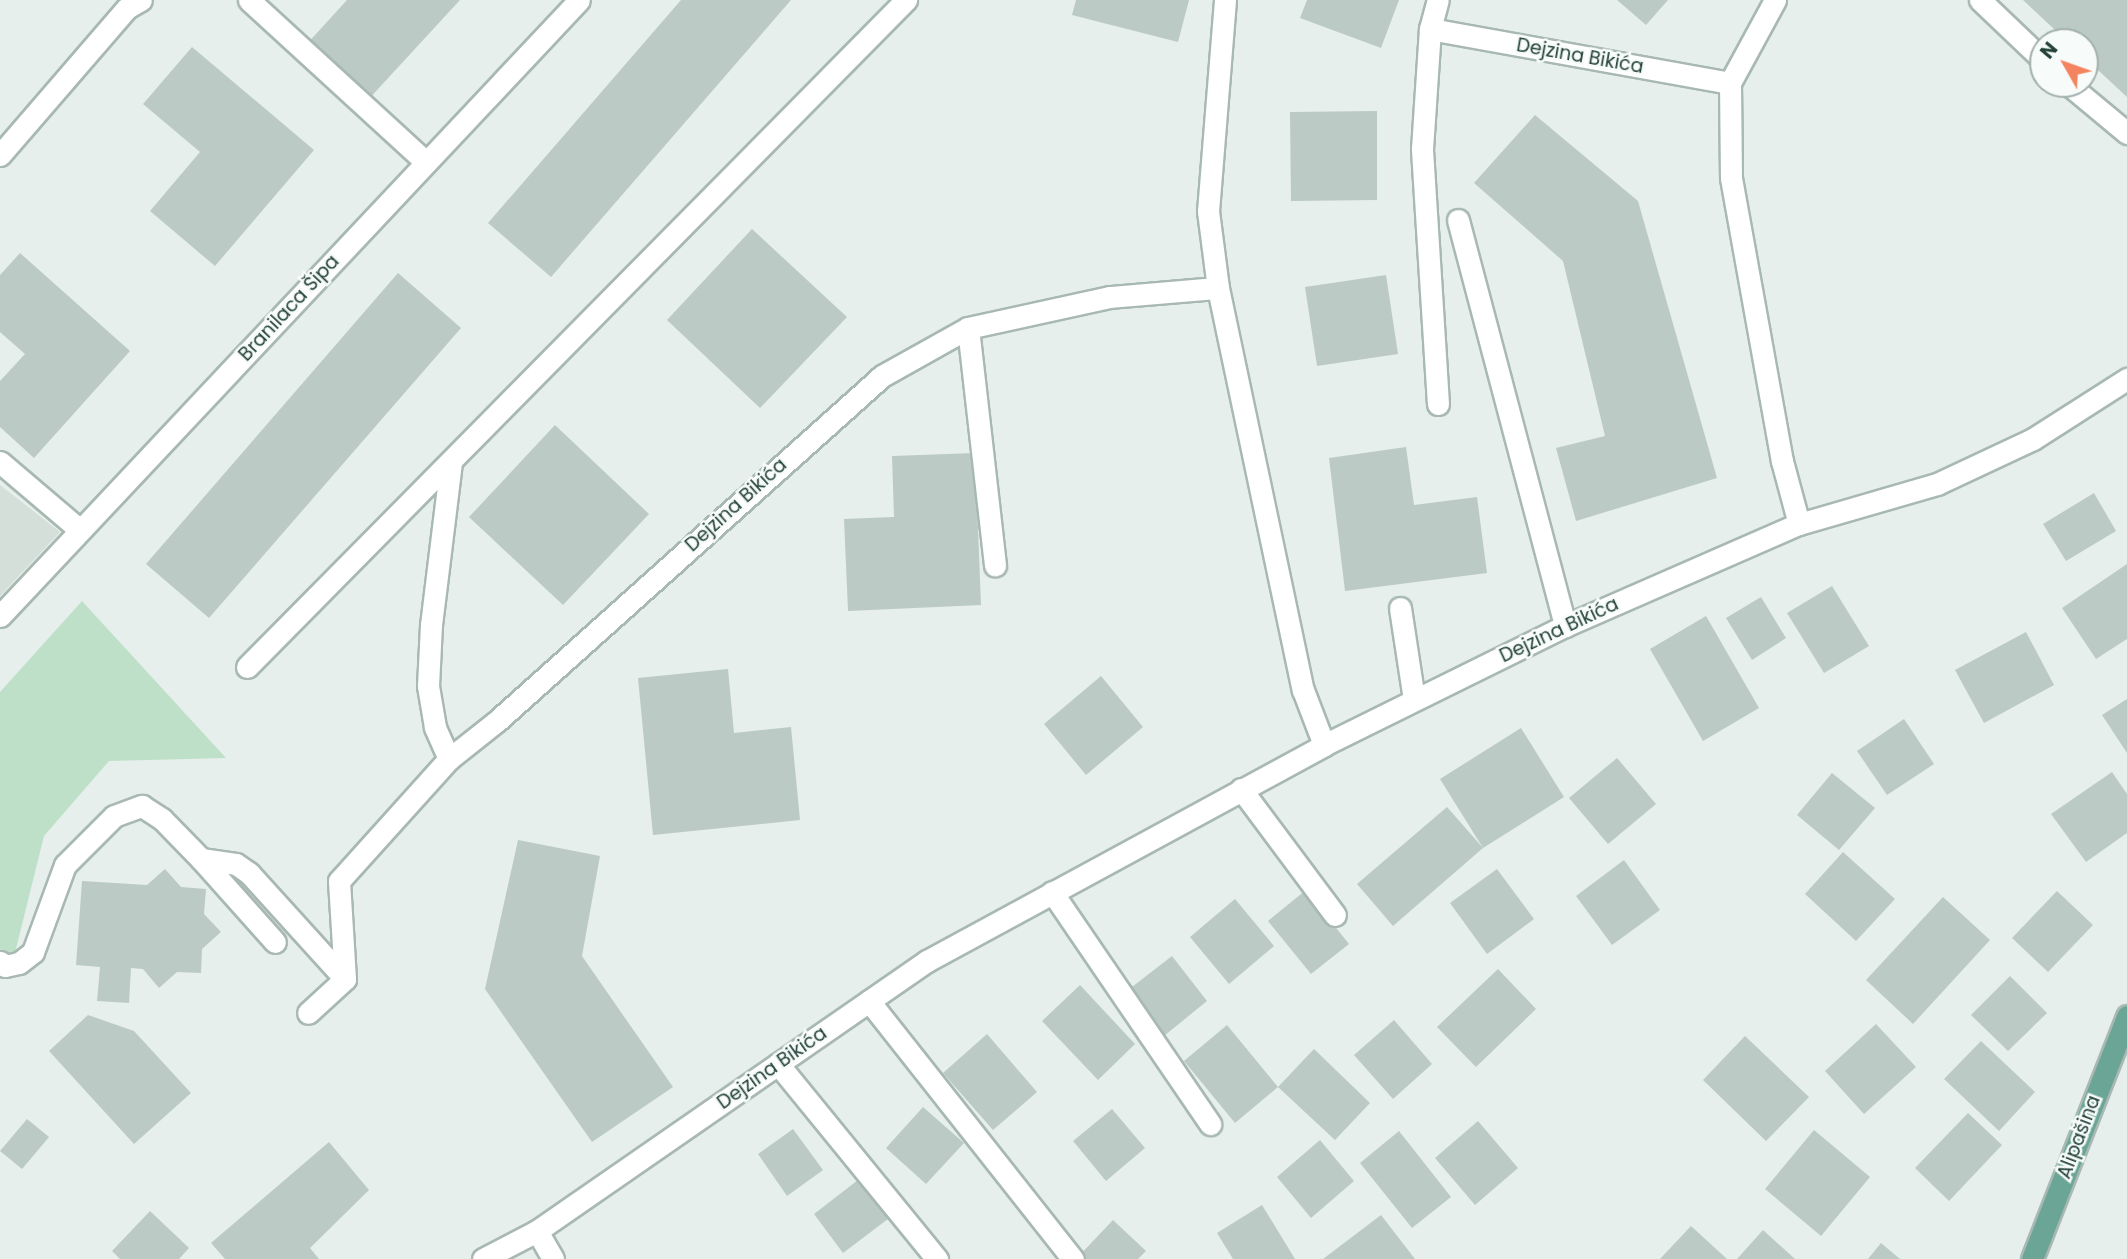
<!DOCTYPE html>
<meta charset="utf-8">
<style>
body{margin:0}
#map{position:relative;width:2127px;height:1259px;overflow:hidden;background:#e6efeb;font-family:Poppins,sans-serif}
div>[style]{position:absolute}
.built>*{inset:0;background:#d4dfda}
.green>*{inset:0;background:#bfe0c8}
.building>*{inset:0;background:#bbcac4}
.roads{filter:drop-shadow(2px 0 #a8b8b2) drop-shadow(-2px 0 #a8b8b2) drop-shadow(0 2px #a8b8b2) drop-shadow(0 -2px #a8b8b2)}
.service>*{height:21px;margin:-10.5px;padding:0 10.5px;transform-origin:10.5px;border-radius:10.5px;background:#fff}
.minor>*{height:21px;margin:-10.5px;padding:0 10.5px;transform-origin:10.5px;border-radius:10.5px;background:#fff}
.primary>*{height:21px;margin:-10.5px;padding:0 10.5px;transform-origin:10.5px;border-radius:10.5px;background:#6aa596}
span{translate:-50% -50%;white-space:nowrap;text-align:center;line-height:1.15;-webkit-text-stroke:5px #f7fbf9;paint-order:stroke}
.street-label{font-size:19px;color:#24423a}
.north{position:absolute;left:2029px;top:28px;width:70px;height:70px;box-sizing:border-box;background:#f7fbf9;border:2px solid #a3b1ad;border-radius:50%;rotate:310deg;font-size:19px;font-weight:700;line-height:28px;text-align:center;color:#24423a}
.north::after{content:'';display:block;margin:auto;width:24px;height:32px;background:#f4845f;clip-path:polygon(50% 0,100% 100%,50% 72%,0 100%)}
</style>
<div id="map">
<div class="built">
<div style="clip-path:polygon(0 485px,60px 532px,0 596px)"></div>
</div>
<div class="green">
<div style="clip-path:polygon(82px 601px,226px 758px,109px 761px,44px 836px,13px 961px,0 949px,0 692px)"></div>
</div>
<div class="building">
<div style="clip-path:polygon(347px 0,460px 0,366px 102px,305px 46px)"></div>
<div style="clip-path:polygon(681px 0,791px 0,551px 277px,488px 223px)"></div>
<div style="clip-path:polygon(1076px 0,1189px 0,1178px 42px,1072px 15px)"></div>
<div style="clip-path:polygon(1307px 0,1399px 0,1381px 48px,1300px 18px)"></div>
<div style="clip-path:polygon(1617px 0,1668px 0,1646px 25px)"></div>
<div style="clip-path:polygon(2023px 0,2127px 0,2127px 97px,2085px 58px,2085px 42px,2068px 42px)"></div>
<div style="clip-path:polygon(192px 47px,314px 150px,215px 266px,150px 211px,200px 152px,143px 104px)"></div>
<div style="clip-path:polygon(1377px 111px,1377px 200px,1291px 201px,1290px 112px)"></div>
<div style="clip-path:polygon(1535px 115px,1638px 201px,1717px 478px,1576px 521px,1556px 448px,1605px 436px,1563px 261px,1474px 183px)"></div>
<div style="clip-path:polygon(752px 229px,847px 317px,760px 408px,667px 320px)"></div>
<div style="clip-path:polygon(20px 253px,130px 351px,34px 458px,0 427px,0 381px,25px 354px,0 332px,0 275px)"></div>
<div style="clip-path:polygon(398px 273px,461px 328px,209px 618px,146px 564px)"></div>
<div style="clip-path:polygon(1386px 275px,1398px 354px,1317px 366px,1305px 287px)"></div>
<div style="clip-path:polygon(555px 425px,649px 514px,563px 605px,469px 517px)"></div>
<div style="clip-path:polygon(1406px 447px,1414px 505px,1477px 497px,1487px 573px,1345px 591px,1329px 458px)"></div>
<div style="clip-path:polygon(975px 453px,981px 605px,848px 611px,844px 519px,894px 517px,892px 456px)"></div>
<div style="clip-path:polygon(2094px 493px,2116px 531px,2066px 561px,2043px 524px)"></div>
<div style="clip-path:polygon(2127px 564px,2127px 639px,2096px 659px,2062px 608px)"></div>
<div style="clip-path:polygon(1832px 586px,1869px 646px,1824px 673px,1787px 613px)"></div>
<div style="clip-path:polygon(1761px 597px,1786px 638px,1752px 660px,1726px 618px)"></div>
<div style="clip-path:polygon(1706px 616px,1759px 708px,1703px 741px,1650px 649px)"></div>
<div style="clip-path:polygon(2026px 632px,2054px 685px,1984px 723px,1955px 670px)"></div>
<div style="clip-path:polygon(728px 669px,734px 733px,791px 727px,800px 820px,653px 835px,638px 678px)"></div>
<div style="clip-path:polygon(1101px 676px,1143px 727px,1086px 775px,1044px 724px)"></div>
<div style="clip-path:polygon(2127px 699px,2127px 753px,2102px 715px)"></div>
<div style="clip-path:polygon(1904px 719px,1934px 764px,1887px 795px,1857px 751px)"></div>
<div style="clip-path:polygon(1521px 728px,1564px 797px,1483px 848px,1440px 779px)"></div>
<div style="clip-path:polygon(1617px 758px,1656px 804px,1608px 844px,1569px 798px)"></div>
<div style="clip-path:polygon(2112px 772px,2127px 794px,2127px 833px,2086px 862px,2051px 814px)"></div>
<div style="clip-path:polygon(1832px 773px,1875px 808px,1839px 850px,1797px 815px)"></div>
<div style="clip-path:polygon(1447px 807px,1483px 848px,1393px 926px,1357px 884px)"></div>
<div style="clip-path:polygon(518px 840px,600px 856px,582px 956px,673px 1087px,592px 1142px,485px 989px)"></div>
<div style="clip-path:polygon(1843px 852px,1895px 899px,1856px 941px,1805px 894px)"></div>
<div style="clip-path:polygon(1624px 860px,1660px 910px,1612px 945px,1576px 896px)"></div>
<div style="clip-path:polygon(165px 869px,181px 887px,206px 889px,204px 914px,221px 932px,202px 949px,201px 973px,177px 972px,159px 988px,143px 969px,131px 968px,129px 1003px,97px 1001px,100px 967px,76px 965px,82px 881px,147px 885px)"></div>
<div style="clip-path:polygon(1497px 869px,1534px 919px,1487px 954px,1450px 903px)"></div>
<div style="clip-path:polygon(1306px 890px,1349px 944px,1311px 974px,1268px 921px)"></div>
<div style="clip-path:polygon(2057px 891px,2093px 925px,2048px 972px,2012px 938px)"></div>
<div style="clip-path:polygon(1943px 897px,1990px 940px,1913px 1024px,1866px 980px)"></div>
<div style="clip-path:polygon(1235px 899px,1274px 946px,1229px 984px,1190px 937px)"></div>
<div style="clip-path:polygon(1172px 956px,1207px 1001px,1159px 1040px,1123px 994px)"></div>
<div style="clip-path:polygon(1498px 969px,1536px 1009px,1476px 1067px,1437px 1027px)"></div>
<div style="clip-path:polygon(2010px 976px,2047px 1013px,2008px 1051px,1971px 1015px)"></div>
<div style="clip-path:polygon(1080px 985px,1135px 1044px,1098px 1080px,1042px 1021px)"></div>
<div style="clip-path:polygon(88px 1015px,134px 1031px,191px 1093px,134px 1144px,49px 1051px)"></div>
<div style="clip-path:polygon(1394px 1020px,1432px 1064px,1393px 1099px,1354px 1055px)"></div>
<div style="clip-path:polygon(1876px 1024px,1916px 1067px,1864px 1114px,1825px 1071px)"></div>
<div style="clip-path:polygon(1227px 1025px,1278px 1087px,1235px 1123px,1184px 1061px)"></div>
<div style="clip-path:polygon(987px 1034px,1037px 1092px,993px 1130px,943px 1073px)"></div>
<div style="clip-path:polygon(1745px 1036px,1809px 1097px,1766px 1141px,1703px 1080px)"></div>
<div style="clip-path:polygon(1981px 1041px,2035px 1092px,1999px 1131px,1944px 1079px)"></div>
<div style="clip-path:polygon(1314px 1049px,1370px 1103px,1335px 1140px,1278px 1087px)"></div>
<div style="clip-path:polygon(923px 1107px,964px 1143px,926px 1184px,886px 1148px)"></div>
<div style="clip-path:polygon(1112px 1109px,1145px 1148px,1106px 1181px,1073px 1141px)"></div>
<div style="clip-path:polygon(1968px 1113px,2002px 1145px,1949px 1201px,1915px 1168px)"></div>
<div style="clip-path:polygon(27px 1119px,49px 1137px,22px 1169px,0 1151px)"></div>
<div style="clip-path:polygon(1478px 1121px,1518px 1168px,1475px 1205px,1435px 1158px)"></div>
<div style="clip-path:polygon(793px 1129px,823px 1170px,787px 1196px,758px 1154px)"></div>
<div style="clip-path:polygon(1814px 1130px,1870px 1177px,1821px 1236px,1765px 1189px)"></div>
<div style="clip-path:polygon(1399px 1131px,1451px 1197px,1412px 1228px,1360px 1163px)"></div>
<div style="clip-path:polygon(1320px 1140px,1354px 1181px,1311px 1218px,1277px 1177px)"></div>
<div style="clip-path:polygon(329px 1142px,369px 1190px,310px 1248px,319px 1259px,225px 1259px,211px 1243px)"></div>
<div style="clip-path:polygon(858px 1180px,888px 1219px,843px 1253px,814px 1214px)"></div>
<div style="clip-path:polygon(1262px 1205px,1295px 1259px,1233px 1259px,1217px 1233px)"></div>
<div style="clip-path:polygon(150px 1211px,189px 1248px,179px 1259px,120px 1259px,112px 1251px)"></div>
<div style="clip-path:polygon(1381px 1215px,1415px 1259px,1323px 1259px)"></div>
<div style="clip-path:polygon(1113px 1220px,1146px 1251px,1138px 1259px,1076px 1259px)"></div>
<div style="clip-path:polygon(1691px 1226px,1727px 1259px,1660px 1259px)"></div>
<div style="clip-path:polygon(1763px 1230px,1795px 1259px,1737px 1259px)"></div>
<div style="clip-path:polygon(1881px 1243px,1900px 1259px,1868px 1259px)"></div>
</div>
<div class="roads">
<div class="service">
<div style="left:1980px;top:0;width:87px;rotate:43.6deg"></div>
<div style="left:2068px;top:84px;width:77px;rotate:39.7deg"></div>
<div style="left:1458px;top:220px;width:420px;rotate:75.2deg"></div>
<div style="left:1400px;top:608px;width:92px;rotate:81.3deg"></div>
<div style="left:201px;top:859px;width:111px;rotate:48.3deg"></div>
<div style="left:339px;top:881px;width:98px;rotate:86.5deg"></div>
<div style="left:0;top:962px;width:6px;rotate:39deg"></div>
<div style="left:5px;top:966px;width:14px;rotate:-12deg"></div>
<div style="left:19px;top:963px;width:18px;rotate:-38deg"></div>
<div style="left:33px;top:952px;width:93px;rotate:-69.8deg"></div>
<div style="left:65px;top:865px;width:69px;rotate:-45deg"></div>
<div style="left:114px;top:816px;width:30px;rotate:-20deg"></div>
<div style="left:142px;top:806px;width:24px;rotate:33deg"></div>
<div style="left:162px;top:819px;width:56px;rotate:45.7deg"></div>
<div style="left:201px;top:859px;width:35px;rotate:8deg"></div>
<div style="left:236px;top:864px;width:16px;rotate:35deg"></div>
<div style="left:249px;top:873px;width:143px;rotate:47.8deg"></div>
<div style="left:345px;top:979px;width:50px;rotate:137.4deg"></div>
</div>
<div class="minor">
<div style="left:249px;top:0;width:240px;rotate:42.5deg"></div>
<div style="left:1225px;top:0;width:212px;rotate:94.6deg"></div>
<div style="left:1208px;top:211px;width:78px;rotate:82.6deg"></div>
<div style="left:1218px;top:288px;width:411px;rotate:78.1deg"></div>
<div style="left:1303px;top:690px;width:59px;rotate:69.1deg"></div>
<div style="left:1775px;top:0;width:94px;rotate:118.5deg"></div>
<div style="left:1730px;top:83px;width:95px;rotate:89.4deg"></div>
<div style="left:1731px;top:178px;width:288px;rotate:79.8deg"></div>
<div style="left:1782px;top:461px;width:65px;rotate:74.9deg"></div>
<div style="left:1430px;top:29px;width:30px;rotate:-75deg"></div>
<div style="left:0;top:155px;width:194px;rotate:-49.2deg"></div>
<div style="left:127px;top:8px;width:16px;rotate:-30deg"></div>
<div style="left:968px;top:328px;width:239px;rotate:83.5deg"></div>
<div style="left:1438px;top:404px;width:256px;rotate:-93.6deg"></div>
<div style="left:1422px;top:149px;width:120px;rotate:-86.2deg"></div>
<div style="left:1430px;top:29px;width:305px;rotate:10.2deg"></div>
<div style="left:0;top:462px;width:105px;rotate:40.4deg"></div>
<div style="left:0;top:616px;width:845px;rotate:-46.77deg"></div>
<div style="left:247px;top:667px;width:938px;rotate:-45.35deg"></div>
<div style="left:449px;top:759px;width:35px;rotate:-114deg"></div>
<div style="left:435px;top:727px;width:42px;rotate:-99.7deg"></div>
<div style="left:428px;top:686px;width:61px;rotate:-87.2deg"></div>
<div style="left:431px;top:625px;width:164px;rotate:-83deg"></div>
<div style="left:1241px;top:789px;width:157px;rotate:53.3deg"></div>
<div style="left:339px;top:881px;width:164px;rotate:-48deg"></div>
<div style="left:449px;top:759px;width:61px;rotate:-38.4deg"></div>
<div style="left:497px;top:721px;width:517px;rotate:-41.86deg"></div>
<div style="left:882px;top:376px;width:98px;rotate:-29.2deg"></div>
<div style="left:968px;top:328px;width:145px;rotate:-12.3deg"></div>
<div style="left:1110px;top:297px;width:108px;rotate:-4.8deg"></div>
<div style="left:1052px;top:892px;width:281px;rotate:55.7deg"></div>
<div style="left:869px;top:1001px;width:329px;rotate:51.7deg"></div>
<div style="left:778px;top:1064px;width:252px;rotate:50.8deg"></div>
<div style="left:537px;top:1231px;width:32px;rotate:60deg"></div>
<div style="left:483px;top:1259px;width:61px;rotate:-27.4deg"></div>
<div style="left:537px;top:1231px;width:474px;rotate:-34.7deg"></div>
<div style="left:927px;top:961px;width:452px;rotate:-28.5deg"></div>
<div style="left:1324px;top:745px;width:269px;rotate:-26.3deg"></div>
<div style="left:1565px;top:626px;width:255px;rotate:-23.6deg"></div>
<div style="left:1799px;top:524px;width:144px;rotate:-16.2deg"></div>
<div style="left:1937px;top:484px;width:106px;rotate:-25.1deg"></div>
<div style="left:2033px;top:439px;width:112px;rotate:-32.6deg"></div>
</div>
<div class="primary">
<div style="left:2032px;top:1259px;width:261px;rotate:-68.6deg"></div>
</div>
</div>
<div class="street-label">
<span style="left:1580px;top:56px;rotate:10deg">Dejzina Bikića</span>
<span style="left:289px;top:308px;rotate:-47deg">Branilaca Šipa</span>
<span style="left:736px;top:505px;rotate:-42deg">Dejzina Bikića</span>
<span style="left:1559px;top:630px;rotate:-25deg">Dejzina Bikića</span>
<span style="left:772px;top:1068px;rotate:-35deg">Dejzina Bikića</span>
<span style="left:2079px;top:1137px;rotate:-69deg">Alipašina</span>
</div>
<div class="north">N</div>
</div>
